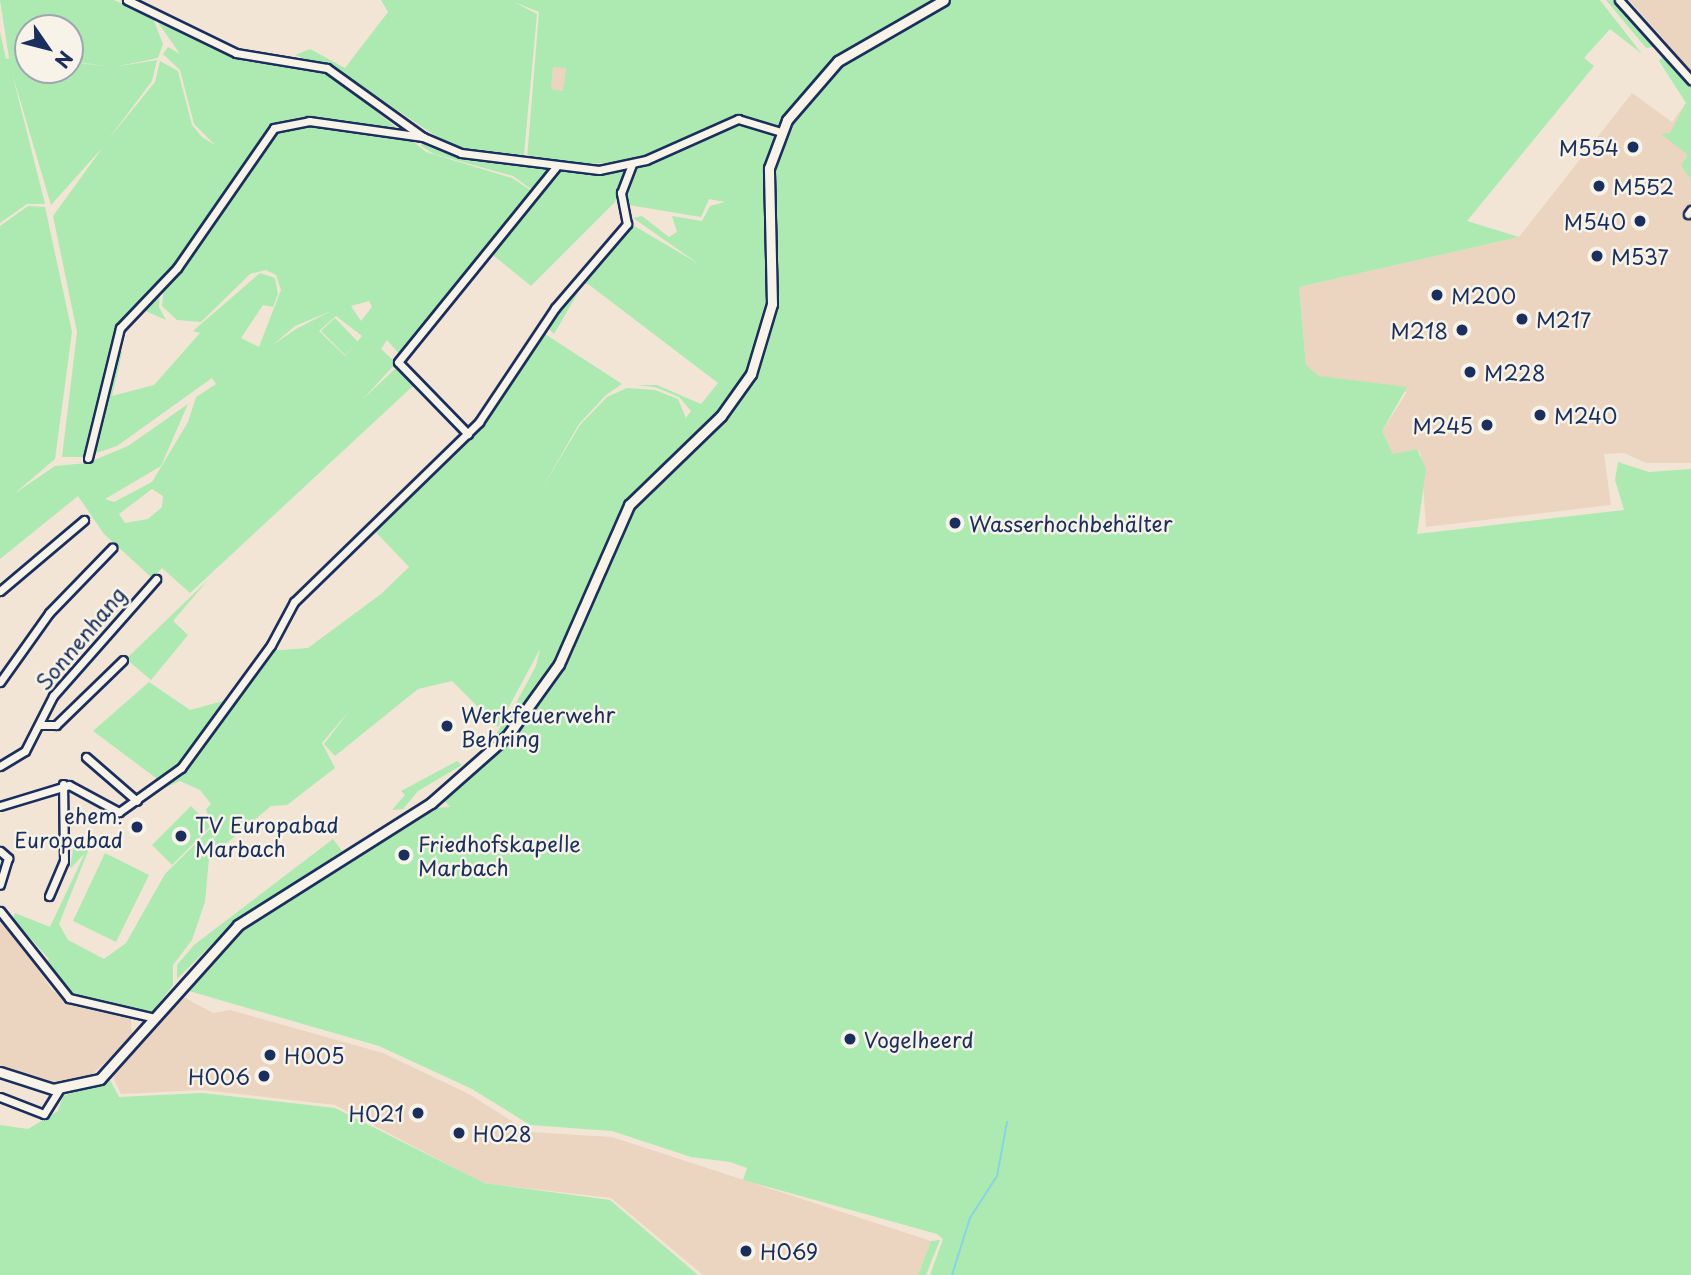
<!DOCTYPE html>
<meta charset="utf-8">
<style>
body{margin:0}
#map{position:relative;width:1691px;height:1275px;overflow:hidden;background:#f2e5d6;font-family:"Playpen Sans",sans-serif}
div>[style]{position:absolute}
.built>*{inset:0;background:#ebd5c0}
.green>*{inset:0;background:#aceab1}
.stream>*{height:2px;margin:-1px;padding:0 1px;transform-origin:1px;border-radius:1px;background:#88d4e7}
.roads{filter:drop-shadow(2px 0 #1b2f5e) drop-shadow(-2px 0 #1b2f5e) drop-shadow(0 2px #1b2f5e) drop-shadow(0 -2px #1b2f5e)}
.minor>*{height:7px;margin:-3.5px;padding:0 3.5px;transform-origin:3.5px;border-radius:3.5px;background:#f7f3e8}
.major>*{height:9px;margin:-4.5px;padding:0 4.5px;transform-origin:4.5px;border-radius:4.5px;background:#f7f3e8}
.dots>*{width:19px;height:19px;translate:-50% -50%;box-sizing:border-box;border:4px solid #f7f3e8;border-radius:50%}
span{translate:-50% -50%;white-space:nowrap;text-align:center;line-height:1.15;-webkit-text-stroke:5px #f7f3e8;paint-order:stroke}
.poi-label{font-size:21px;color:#1b2f5e}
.right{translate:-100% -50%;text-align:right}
.left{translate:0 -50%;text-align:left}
.street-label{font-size:21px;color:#1b2f5e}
.north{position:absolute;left:14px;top:14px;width:70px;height:70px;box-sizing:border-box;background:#f7f3e8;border:2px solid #9fa5b1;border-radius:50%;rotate:125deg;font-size:19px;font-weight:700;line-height:28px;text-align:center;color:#1b2f5e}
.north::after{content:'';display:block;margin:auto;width:24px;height:32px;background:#1b2f5e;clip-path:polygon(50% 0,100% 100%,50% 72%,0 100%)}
</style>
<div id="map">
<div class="built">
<div style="clip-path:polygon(1629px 0,1691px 0,1691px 74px,1662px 37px)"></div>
<div style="clip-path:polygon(553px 66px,566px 67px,564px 91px,551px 89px)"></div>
<div style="clip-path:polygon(1632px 93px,1672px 122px,1686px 103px,1691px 122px,1691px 463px,1646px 463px,1624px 453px,1604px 454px,1611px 505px,1426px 527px,1421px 454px,1417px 449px,1393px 454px,1382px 431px,1407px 392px,1319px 376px,1306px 365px,1299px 287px,1519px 237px)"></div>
<div style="clip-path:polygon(0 915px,52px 990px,67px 1000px,131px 1017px,132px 1037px,86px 1080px,55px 1085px,0 1068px)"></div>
<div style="clip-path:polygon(178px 994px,213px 1013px,230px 1010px,383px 1053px,469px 1094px,529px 1132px,612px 1137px,931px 1241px,918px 1275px,703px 1275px,611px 1198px,483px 1183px,335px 1105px,202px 1090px,121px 1094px,113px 1077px)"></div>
</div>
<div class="green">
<div style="clip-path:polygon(evenodd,0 0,114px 0,153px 18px,163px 44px,158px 58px,114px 67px,157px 60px,152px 81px,107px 141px,155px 82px,160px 61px,178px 71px,192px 125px,202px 137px,215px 145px,194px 124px,180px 70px,163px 54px,168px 47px,180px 54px,157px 21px,243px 61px,328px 72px,426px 152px,512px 178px,535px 193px,400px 355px,387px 340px,381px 349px,396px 363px,363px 399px,397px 367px,414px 385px,190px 593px,162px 568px,152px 578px,104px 534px,78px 496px,0 559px,0 226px,28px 206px,45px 207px,72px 332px,55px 459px,14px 494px,55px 466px,87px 463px,128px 446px,188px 404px,161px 466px,105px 499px,114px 502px,152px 482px,188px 422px,196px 397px,216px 384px,212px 378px,117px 446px,93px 454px,95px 432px,84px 457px,62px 457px,77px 332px,53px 216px,103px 147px,51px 205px,12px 73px,45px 204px,27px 204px,0 223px,0 32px,6px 59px,28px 53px,28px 70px,70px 70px,70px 62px,113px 67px,70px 61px,70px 28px,28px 28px,28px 52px,9px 58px,0 0,227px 194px,233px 197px,164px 287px,162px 306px,177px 320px,201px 322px,250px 274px,266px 270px,276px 275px,281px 290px,259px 347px,241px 338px,263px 305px,273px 307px,278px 294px,275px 278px,260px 273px,193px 331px,200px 333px,154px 385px,112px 396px,122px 353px,113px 334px,166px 277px,227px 194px,0 0,369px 301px,372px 307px,361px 321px,351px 306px,369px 301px,0 0,331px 311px,296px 329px,273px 345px,295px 326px,331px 311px,0 0,336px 316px,362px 336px,345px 356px,319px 331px,336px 316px,0 0,152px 489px,163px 496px,162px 507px,148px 519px,125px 523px,119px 514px,152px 489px)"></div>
<div style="clip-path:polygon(evenodd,381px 0,1600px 0,1642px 54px,1610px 29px,1584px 58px,1594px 66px,1467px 221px,1519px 237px,1299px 287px,1306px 365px,1319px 376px,1407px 387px,1382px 431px,1393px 454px,1417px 449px,1426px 469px,1417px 534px,1624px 510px,1615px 480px,1618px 462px,1649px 472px,1691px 469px,1691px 1275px,930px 1275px,943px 1239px,937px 1234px,743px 1180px,747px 1168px,730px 1162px,691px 1157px,612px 1131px,530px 1125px,472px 1089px,379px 1046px,182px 989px,225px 938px,280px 898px,433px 808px,450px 807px,442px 798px,497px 750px,483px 754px,516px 703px,536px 666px,540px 649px,498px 727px,452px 681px,418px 689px,335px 756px,324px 744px,350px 710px,322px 743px,335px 768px,287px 805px,271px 806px,209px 858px,205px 902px,192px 940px,173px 965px,173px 985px,153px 1011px,117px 1011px,59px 987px,44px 966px,49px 959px,13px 919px,15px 913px,50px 927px,85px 853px,70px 869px,74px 843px,86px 850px,90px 846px,59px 924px,68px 940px,104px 959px,126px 943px,165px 874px,212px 827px,206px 809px,211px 804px,200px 790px,180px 781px,151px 794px,164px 784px,93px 731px,149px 682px,190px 710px,223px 701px,268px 651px,308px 648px,381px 594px,409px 567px,371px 527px,480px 423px,545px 334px,622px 384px,606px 395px,579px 424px,541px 490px,580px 425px,607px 397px,627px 388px,655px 390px,678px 399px,686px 418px,691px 411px,679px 397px,655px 387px,637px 385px,657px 385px,701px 404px,718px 383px,588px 284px,583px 284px,554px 334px,547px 327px,631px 224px,699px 264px,633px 218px,642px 216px,669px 237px,677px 232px,672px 216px,702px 221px,710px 206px,725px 202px,709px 199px,701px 217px,629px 205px,624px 195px,640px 165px,722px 128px,722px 122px,631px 161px,577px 165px,527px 159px,539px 12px,514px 2px,537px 14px,524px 154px,520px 158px,452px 147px,342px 73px,295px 55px,310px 49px,345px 68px,388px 12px,381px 0,553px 67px,566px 68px,563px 91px,551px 89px,553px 67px)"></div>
<div style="clip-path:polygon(1606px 0,1613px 0,1654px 47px,1646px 48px)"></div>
<div style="clip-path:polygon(1664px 55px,1691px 85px,1691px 180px,1681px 165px,1688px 155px,1661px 134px,1670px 133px,1686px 103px,1659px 61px)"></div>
<div style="clip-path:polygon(423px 141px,453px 156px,552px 170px,538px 194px,513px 176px,434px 154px,421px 146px)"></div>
<div style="clip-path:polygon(556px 170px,626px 171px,615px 202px,531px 286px,488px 251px)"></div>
<div style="clip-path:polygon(160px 289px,159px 307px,166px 320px,139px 308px)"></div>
<div style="clip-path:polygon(335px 318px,358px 342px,345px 355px,321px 331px)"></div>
<div style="clip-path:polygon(208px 580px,173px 621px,188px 635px,151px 680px,126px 659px)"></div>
<div style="clip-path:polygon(457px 761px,462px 765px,418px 791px,403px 809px,392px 810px,405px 795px,401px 791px)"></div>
<div style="clip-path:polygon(191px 806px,211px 826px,172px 865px,152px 845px)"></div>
<div style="clip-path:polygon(333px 839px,342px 851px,233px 923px,177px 979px,177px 965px,194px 945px)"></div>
<div style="clip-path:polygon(105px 853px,149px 875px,116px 942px,73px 921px)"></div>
<div style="clip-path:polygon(110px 1080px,119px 1097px,202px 1093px,335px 1108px,484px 1183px,610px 1200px,698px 1275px,0 1275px,0 1125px,28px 1129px,58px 1111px,63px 1096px)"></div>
<div style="clip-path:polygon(940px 1240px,926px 1275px,918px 1275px,931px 1241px)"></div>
</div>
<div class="stream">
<div style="left:952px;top:1275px;width:60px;rotate:-72.5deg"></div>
<div style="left:970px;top:1218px;width:50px;rotate:-57.3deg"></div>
<div style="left:997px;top:1176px;width:55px;rotate:-79.5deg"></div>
</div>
<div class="roads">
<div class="minor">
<div style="left:127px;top:0;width:121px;rotate:25.9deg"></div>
<div style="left:236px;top:53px;width:92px;rotate:9.4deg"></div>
<div style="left:327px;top:68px;width:118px;rotate:35.7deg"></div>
<div style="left:423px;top:137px;width:41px;rotate:22.8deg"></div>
<div style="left:461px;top:153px;width:139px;rotate:7deg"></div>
<div style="left:599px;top:170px;width:48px;rotate:-12deg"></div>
<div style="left:646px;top:160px;width:101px;rotate:-24deg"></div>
<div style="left:738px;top:119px;width:45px;rotate:16.8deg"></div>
<div style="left:1619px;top:0;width:108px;rotate:48deg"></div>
<div style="left:1688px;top:214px;width:5px;rotate:-53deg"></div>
<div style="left:468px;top:434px;width:100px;rotate:-134.2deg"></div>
<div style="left:398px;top:362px;width:251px;rotate:-51deg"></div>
<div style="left:88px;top:458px;width:134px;rotate:-76.2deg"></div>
<div style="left:120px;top:328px;width:83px;rotate:-46.5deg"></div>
<div style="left:177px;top:268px;width:170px;rotate:-55.3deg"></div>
<div style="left:274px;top:128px;width:36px;rotate:-11deg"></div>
<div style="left:309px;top:121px;width:115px;rotate:8deg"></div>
<div style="left:0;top:591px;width:110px;rotate:-40.2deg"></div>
<div style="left:0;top:682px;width:85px;rotate:-54.6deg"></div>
<div style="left:49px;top:613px;width:91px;rotate:-45.9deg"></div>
<div style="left:39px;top:725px;width:17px"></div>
<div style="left:56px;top:725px;width:93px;rotate:-44.1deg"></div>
<div style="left:86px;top:757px;width:67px;rotate:40.8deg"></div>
<div style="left:0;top:766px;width:29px;rotate:-31deg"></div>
<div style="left:25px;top:751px;width:62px;rotate:-63deg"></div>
<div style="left:53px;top:696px;width:156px;rotate:-48.6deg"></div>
<div style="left:0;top:806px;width:72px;rotate:-16.9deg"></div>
<div style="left:69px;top:785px;width:57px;rotate:28.4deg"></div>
<div style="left:119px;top:812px;width:76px;rotate:-35.4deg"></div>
<div style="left:181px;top:768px;width:152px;rotate:-53.8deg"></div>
<div style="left:271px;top:645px;width:49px;rotate:-61.9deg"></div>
<div style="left:294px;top:602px;width:258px;rotate:-44.2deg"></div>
<div style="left:479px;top:422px;width:137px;rotate:-56.3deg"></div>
<div style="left:555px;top:308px;width:111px;rotate:-49.4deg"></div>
<div style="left:627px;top:224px;width:32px;rotate:-101deg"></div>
<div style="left:621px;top:193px;width:31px;rotate:-69deg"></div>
<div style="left:0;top:851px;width:11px;rotate:41deg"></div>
<div style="left:8px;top:858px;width:28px;rotate:107deg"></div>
<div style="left:49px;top:896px;width:38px;rotate:-67deg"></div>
<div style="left:64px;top:861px;width:77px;rotate:-90.7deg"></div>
<div style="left:0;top:911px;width:111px;rotate:51.6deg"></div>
<div style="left:69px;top:998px;width:88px;rotate:13.1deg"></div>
<div style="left:0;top:1097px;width:47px;rotate:21.1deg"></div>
<div style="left:44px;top:1114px;width:28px;rotate:-58deg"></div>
</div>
<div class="major">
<div style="left:0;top:1072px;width:56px;rotate:17.8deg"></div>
<div style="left:53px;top:1089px;width:48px;rotate:-12deg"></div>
<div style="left:100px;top:1079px;width:207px;rotate:-48.1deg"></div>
<div style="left:238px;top:925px;width:228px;rotate:-32.3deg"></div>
<div style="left:431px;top:803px;width:103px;rotate:-41.4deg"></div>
<div style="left:508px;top:735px;width:87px;rotate:-54.3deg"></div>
<div style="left:559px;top:664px;width:174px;rotate:-66.2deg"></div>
<div style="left:629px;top:505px;width:128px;rotate:-44.1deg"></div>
<div style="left:721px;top:416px;width:52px;rotate:-54.5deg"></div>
<div style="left:751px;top:374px;width:73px;rotate:-73.3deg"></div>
<div style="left:772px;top:304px;width:136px;rotate:-91.3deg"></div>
<div style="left:769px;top:168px;width:51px;rotate:-69.4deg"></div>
<div style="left:787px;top:120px;width:78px;rotate:-49.2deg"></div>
<div style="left:838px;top:61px;width:122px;rotate:-29.9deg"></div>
</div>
</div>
<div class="dots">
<div style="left:1633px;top:147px;background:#1b2f5e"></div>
<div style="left:1599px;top:186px;background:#1b2f5e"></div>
<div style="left:1640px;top:221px;background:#1b2f5e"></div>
<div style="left:1597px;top:256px;background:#1b2f5e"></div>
<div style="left:1437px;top:295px;background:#1b2f5e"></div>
<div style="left:1522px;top:319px;background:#1b2f5e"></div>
<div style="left:1462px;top:330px;background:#1b2f5e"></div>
<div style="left:1470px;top:372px;background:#1b2f5e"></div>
<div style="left:1540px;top:415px;background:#1b2f5e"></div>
<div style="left:1487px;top:425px;background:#1b2f5e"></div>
<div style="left:955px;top:523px;background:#1b2f5e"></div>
<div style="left:447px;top:726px;background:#1b2f5e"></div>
<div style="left:137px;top:827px;background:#1b2f5e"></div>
<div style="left:181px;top:836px;background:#1b2f5e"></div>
<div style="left:404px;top:855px;background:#1b2f5e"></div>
<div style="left:850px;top:1039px;background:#1b2f5e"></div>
<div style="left:270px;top:1055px;background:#1b2f5e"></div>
<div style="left:264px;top:1076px;background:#1b2f5e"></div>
<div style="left:418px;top:1113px;background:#1b2f5e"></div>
<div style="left:459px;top:1133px;background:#1b2f5e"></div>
<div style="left:746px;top:1251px;background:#1b2f5e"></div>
</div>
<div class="poi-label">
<span class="right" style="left:1619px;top:147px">M554</span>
<span class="left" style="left:1613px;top:186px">M552</span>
<span class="right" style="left:1626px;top:221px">M540</span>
<span class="left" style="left:1611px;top:256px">M537</span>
<span class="left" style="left:1451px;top:295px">M200</span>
<span class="left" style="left:1536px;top:319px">M217</span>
<span class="right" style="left:1448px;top:330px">M218</span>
<span class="left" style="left:1484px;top:372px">M228</span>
<span class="left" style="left:1554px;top:415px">M240</span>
<span class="right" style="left:1473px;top:425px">M245</span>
<span class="left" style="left:969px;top:523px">Wasserhochbehälter</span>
<span class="left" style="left:461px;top:726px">Werkfeuerwehr<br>Behring</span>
<span class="right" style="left:123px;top:827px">ehem.<br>Europabad</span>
<span class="left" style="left:195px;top:836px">TV Europabad<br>Marbach</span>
<span class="left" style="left:418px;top:855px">Friedhofskapelle<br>Marbach</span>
<span class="left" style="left:864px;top:1039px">Vogelheerd</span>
<span class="left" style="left:284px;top:1055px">H005</span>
<span class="right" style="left:250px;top:1076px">H006</span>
<span class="right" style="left:404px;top:1113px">H021</span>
<span class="left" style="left:473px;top:1133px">H028</span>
<span class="left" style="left:760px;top:1251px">H069</span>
</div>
<div class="street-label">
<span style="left:80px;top:638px;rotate:-50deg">Sonnenhang</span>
</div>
<div class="north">N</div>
</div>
